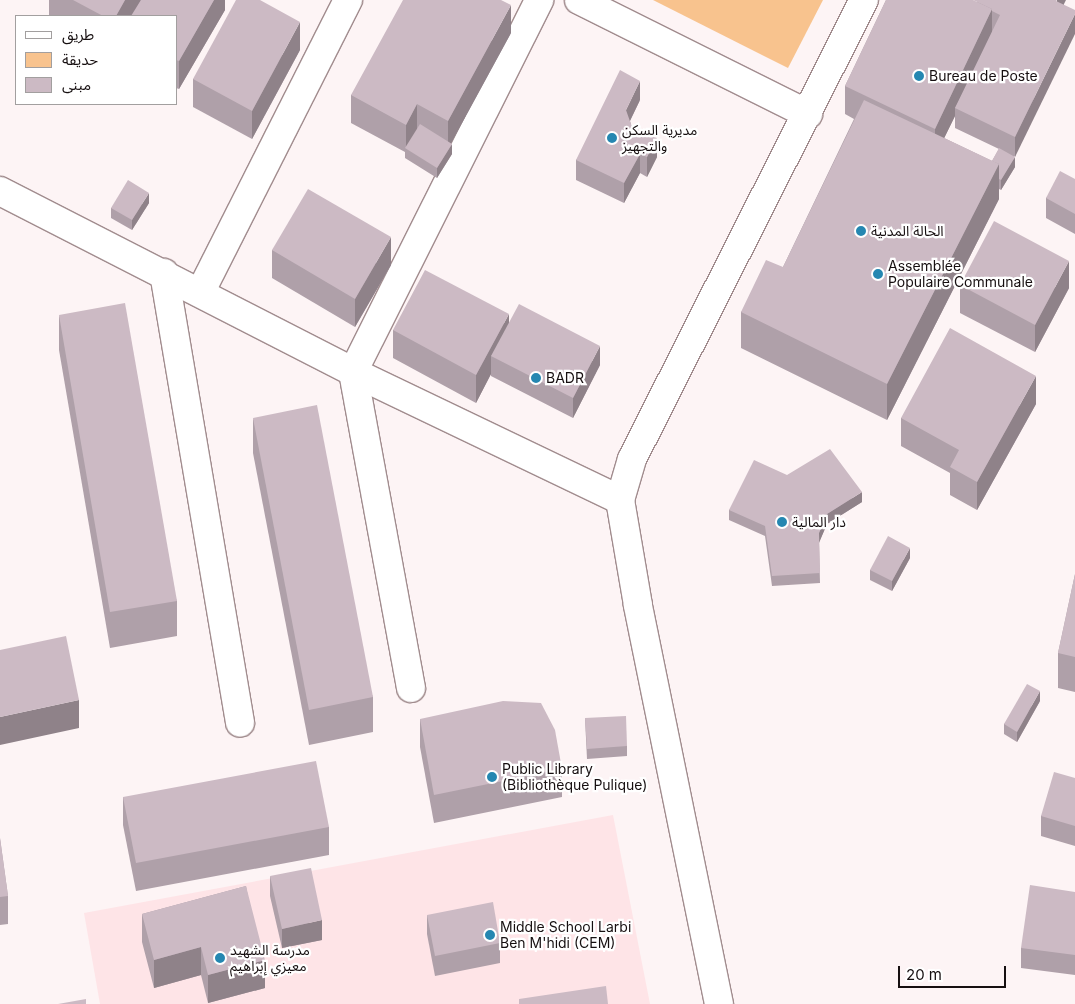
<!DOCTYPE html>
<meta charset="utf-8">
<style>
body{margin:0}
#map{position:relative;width:1075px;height:1004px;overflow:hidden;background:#fdf4f5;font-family:Inter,"Noto Sans Arabic",sans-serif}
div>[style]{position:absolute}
.built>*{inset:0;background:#fee4e7}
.green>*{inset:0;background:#f8c38e}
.roads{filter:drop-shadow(1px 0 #a18c8e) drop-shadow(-1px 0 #a18c8e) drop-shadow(0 1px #a18c8e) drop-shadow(0 -1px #a18c8e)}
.street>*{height:28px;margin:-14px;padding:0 14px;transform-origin:14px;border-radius:14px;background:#fff}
.wall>*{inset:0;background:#afa0a9}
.shaded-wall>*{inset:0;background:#8f8289}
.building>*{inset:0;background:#ccbac4}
.dots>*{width:14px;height:14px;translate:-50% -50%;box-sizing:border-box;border:2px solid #fff;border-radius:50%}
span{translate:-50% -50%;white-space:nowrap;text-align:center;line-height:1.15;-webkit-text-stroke:4.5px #fff;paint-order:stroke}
.poi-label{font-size:14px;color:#160f10}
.left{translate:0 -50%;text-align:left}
.legend{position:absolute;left:15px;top:15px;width:162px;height:90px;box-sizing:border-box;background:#fff;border:1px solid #a29f9f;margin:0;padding:6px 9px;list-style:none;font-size:15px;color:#160f10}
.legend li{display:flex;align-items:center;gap:10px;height:25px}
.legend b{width:25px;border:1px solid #a29f9f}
.scale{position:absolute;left:898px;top:966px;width:108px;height:22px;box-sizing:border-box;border:2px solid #160f10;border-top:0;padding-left:6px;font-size:15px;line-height:18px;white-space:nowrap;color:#160f10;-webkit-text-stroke:4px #fff;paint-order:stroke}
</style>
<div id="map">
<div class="built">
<div style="clip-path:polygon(613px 815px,650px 1004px,100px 1004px,84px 913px)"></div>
</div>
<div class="green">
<div style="clip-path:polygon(653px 0,823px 0,788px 68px)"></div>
</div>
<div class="roads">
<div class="street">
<div style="left:579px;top:0;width:256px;rotate:26.5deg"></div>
<div style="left:0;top:191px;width:397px;rotate:27.1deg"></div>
<div style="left:353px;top:372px;width:296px;rotate:25.6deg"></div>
<div style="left:164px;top:273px;width:456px;rotate:80.4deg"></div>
<div style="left:201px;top:291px;width:326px;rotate:-63.2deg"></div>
<div style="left:411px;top:688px;width:321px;rotate:-100.4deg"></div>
<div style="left:353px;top:372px;width:416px;rotate:-63.4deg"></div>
<div style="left:719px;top:1004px;width:407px;rotate:-101.5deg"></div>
<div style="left:638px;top:605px;width:107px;rotate:-99.7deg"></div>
<div style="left:620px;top:500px;width:43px;rotate:-73.7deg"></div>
<div style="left:632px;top:459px;width:514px;rotate:-63.19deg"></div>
</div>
</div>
<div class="wall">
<div style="clip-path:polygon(49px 0,225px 0,225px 10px,179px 89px,176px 88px,176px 16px,52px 16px,49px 15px)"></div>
<div style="clip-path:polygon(evenodd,886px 0,1064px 4px,1015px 157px,1014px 156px,1015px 167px,1001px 190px,999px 189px,999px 199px,887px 420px,741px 348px,741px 312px,783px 267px,854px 119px,845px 114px,845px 86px,886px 0,955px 116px,955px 128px,999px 149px,992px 161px,944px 138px,955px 116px)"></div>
<div style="clip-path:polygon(511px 33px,451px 143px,452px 154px,437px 178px,405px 158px,405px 152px,351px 123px,351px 95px)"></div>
<div style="clip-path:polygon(300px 50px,252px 139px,193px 107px,193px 79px)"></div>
<div style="clip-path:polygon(640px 100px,630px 121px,632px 127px,657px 157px,647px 177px,640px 173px,624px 203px,576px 180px,576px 160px)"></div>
<div style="clip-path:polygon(1075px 179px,1075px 234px,1046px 218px,1046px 198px)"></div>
<div style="clip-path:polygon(149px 203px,132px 230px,111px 218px,111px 208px)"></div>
<div style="clip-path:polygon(272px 250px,391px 265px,355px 327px,272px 278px)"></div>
<div style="clip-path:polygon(960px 285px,1069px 288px,1035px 352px,960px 313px)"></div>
<div style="clip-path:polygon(59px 315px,177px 601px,177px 636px,110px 648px,59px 350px)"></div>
<div style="clip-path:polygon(509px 323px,600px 365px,573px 418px,491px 376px,491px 374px,476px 403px,393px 358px,393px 330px)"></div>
<div style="clip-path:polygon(1036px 404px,977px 510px,950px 495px,950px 473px,901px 446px,901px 418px)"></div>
<div style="clip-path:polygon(253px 418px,373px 697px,373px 732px,309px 745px,253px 453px)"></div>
<div style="clip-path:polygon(787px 475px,862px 502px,827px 524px,819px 542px,820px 583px,772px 586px,765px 536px,729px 520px,729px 510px)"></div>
<div style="clip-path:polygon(910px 558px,892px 591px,870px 580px,870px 570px)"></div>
<div style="clip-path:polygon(1075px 574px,1075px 692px,1058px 688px,1058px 653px)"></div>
<div style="clip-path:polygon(1040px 701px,1017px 742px,1004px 734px,1004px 724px)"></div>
<div style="clip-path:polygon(585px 718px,627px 746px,627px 756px,587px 759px)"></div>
<div style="clip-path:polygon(420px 719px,562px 769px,562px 797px,434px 823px,420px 747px)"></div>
<div style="clip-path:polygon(1075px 778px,1075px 846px,1041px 836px,1041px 816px)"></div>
<div style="clip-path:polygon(123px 797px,329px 827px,329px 855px,136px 891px,123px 825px)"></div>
<div style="clip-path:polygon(0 838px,8px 896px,8px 924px,0 925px)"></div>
<div style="clip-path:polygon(270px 876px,322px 940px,282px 948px,270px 896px)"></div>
<div style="clip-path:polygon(246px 886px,265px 988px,208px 1003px,201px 975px,154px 988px,142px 942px,142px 914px)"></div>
<div style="clip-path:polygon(1075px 892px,1075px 975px,1021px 968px,1021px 948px)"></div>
<div style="clip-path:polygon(427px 915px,500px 943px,500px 963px,435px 976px,427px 934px)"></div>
</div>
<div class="shaded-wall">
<div style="clip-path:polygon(125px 0,141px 0,132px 16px,116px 16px)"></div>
<div style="clip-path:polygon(214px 0,225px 0,225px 10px,179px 89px,179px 61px)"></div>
<div style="clip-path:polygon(1057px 0,1066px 0,1056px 20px)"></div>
<div style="clip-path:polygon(511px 5px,511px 33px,448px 149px,448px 121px)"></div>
<div style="clip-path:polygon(992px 9px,992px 37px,955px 108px,955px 116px,935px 157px,935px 129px)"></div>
<div style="clip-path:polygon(1075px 14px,1075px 34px,1015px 157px,1015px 137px)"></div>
<div style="clip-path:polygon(300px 22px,300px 50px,252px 139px,252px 111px)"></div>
<div style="clip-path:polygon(640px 81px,640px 100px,626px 129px,626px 110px)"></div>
<div style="clip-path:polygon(417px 104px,417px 132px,406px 148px,406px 125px)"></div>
<div style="clip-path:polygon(657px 138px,657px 157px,647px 177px,647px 157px)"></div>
<div style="clip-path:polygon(452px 144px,452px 154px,437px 178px,437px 168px)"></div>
<div style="clip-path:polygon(640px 154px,640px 173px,624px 203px,624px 183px)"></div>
<div style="clip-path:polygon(1015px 157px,1015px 167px,1001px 190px,1001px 180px)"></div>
<div style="clip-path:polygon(999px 164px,999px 199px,887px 420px,887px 384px)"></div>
<div style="clip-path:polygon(149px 193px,149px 203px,132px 230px,132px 220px)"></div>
<div style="clip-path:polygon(391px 237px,391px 265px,355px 327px,355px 299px)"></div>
<div style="clip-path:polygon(1069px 261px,1069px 288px,1035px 352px,1035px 325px)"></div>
<div style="clip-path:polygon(509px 314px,509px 342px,491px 356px,491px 374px,476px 403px,476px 375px)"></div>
<div style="clip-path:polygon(600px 346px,600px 365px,573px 418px,573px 398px)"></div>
<div style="clip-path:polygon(1036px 376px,1036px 404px,977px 510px,977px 482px)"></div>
<div style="clip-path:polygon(862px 492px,862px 502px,827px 524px,819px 543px,819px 533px,827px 514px)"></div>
<div style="clip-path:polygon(910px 548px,910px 558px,892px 591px,892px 581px)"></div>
<div style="clip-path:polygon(1040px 691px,1040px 701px,1017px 742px,1017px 732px)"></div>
<div style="clip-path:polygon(79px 700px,79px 728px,0 745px,0 717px)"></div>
<div style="clip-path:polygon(322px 920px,322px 940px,282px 948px,282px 929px)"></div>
<div style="clip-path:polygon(201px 947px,201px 975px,154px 988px,154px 960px)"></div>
<div style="clip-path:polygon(265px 960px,265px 988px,208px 1003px,208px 975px)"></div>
</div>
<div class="building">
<div style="clip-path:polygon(73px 0,125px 0,116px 16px,103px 16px)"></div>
<div style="clip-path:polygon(141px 0,214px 0,179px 61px,176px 60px,176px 16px,131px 16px)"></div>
<div style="clip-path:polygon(236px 0,260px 0,300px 22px,252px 111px,193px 79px)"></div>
<div style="clip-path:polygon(403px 0,501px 0,511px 5px,448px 121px,417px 104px,406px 125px,351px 95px)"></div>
<div style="clip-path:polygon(886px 0,973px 0,992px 9px,935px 129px,845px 86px)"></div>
<div style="clip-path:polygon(973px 0,1057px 0,1056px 1px,1075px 10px,1075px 14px,1015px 137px,955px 108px,1000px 15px,992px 11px,992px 9px)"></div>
<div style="clip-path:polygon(620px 70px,640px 81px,626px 110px,632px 127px,657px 138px,647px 157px,640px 154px,624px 183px,576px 160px)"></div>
<div style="clip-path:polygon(864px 100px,999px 164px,887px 384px,741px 312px,766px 260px,783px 267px)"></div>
<div style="clip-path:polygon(420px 124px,452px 144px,437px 168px,405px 148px)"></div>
<div style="clip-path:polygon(999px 148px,1015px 157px,1001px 180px,999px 179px,999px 164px,992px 161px)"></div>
<div style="clip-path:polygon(1060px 171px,1075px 179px,1075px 214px,1046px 198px)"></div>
<div style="clip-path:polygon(128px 180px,149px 193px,132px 220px,111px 208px)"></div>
<div style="clip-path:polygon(308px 189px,391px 237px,355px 299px,272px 250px)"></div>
<div style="clip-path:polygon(994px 221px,1069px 261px,1035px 325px,960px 285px)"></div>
<div style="clip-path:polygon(425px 270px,509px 314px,476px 375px,393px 330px)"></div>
<div style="clip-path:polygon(125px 303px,177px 601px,110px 612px,59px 315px)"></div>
<div style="clip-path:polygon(519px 304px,600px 346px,573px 398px,491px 356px)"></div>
<div style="clip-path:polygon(950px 328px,1036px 376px,977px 482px,950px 467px,959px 450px,901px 418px)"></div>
<div style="clip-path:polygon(317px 405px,373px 697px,309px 710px,253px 418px)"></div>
<div style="clip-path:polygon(830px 449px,862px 492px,827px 514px,819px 533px,820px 573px,772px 576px,765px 526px,729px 510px,754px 460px,787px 475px)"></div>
<div style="clip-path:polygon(888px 536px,910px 548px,892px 581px,870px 570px)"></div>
<div style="clip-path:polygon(1075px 574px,1075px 657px,1058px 653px)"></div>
<div style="clip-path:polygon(66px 636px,79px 700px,0 717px,0 650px)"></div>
<div style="clip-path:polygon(1027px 684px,1040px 691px,1017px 732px,1004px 724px)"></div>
<div style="clip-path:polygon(503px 701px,541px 703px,555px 730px,562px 769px,434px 795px,420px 719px)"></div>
<div style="clip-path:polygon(626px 716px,627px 746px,587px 749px,585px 718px)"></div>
<div style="clip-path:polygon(316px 761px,329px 827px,136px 863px,123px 797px)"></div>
<div style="clip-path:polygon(1054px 772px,1075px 778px,1075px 826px,1041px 816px)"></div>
<div style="clip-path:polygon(0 838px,8px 896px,0 897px)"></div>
<div style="clip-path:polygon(311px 868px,322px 920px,282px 929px,270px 876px)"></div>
<div style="clip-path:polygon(1030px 885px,1075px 892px,1075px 955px,1021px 948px)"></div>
<div style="clip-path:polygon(246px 886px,265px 960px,208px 975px,201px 947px,154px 960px,142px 914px)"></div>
<div style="clip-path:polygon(493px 902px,500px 943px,435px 956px,427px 915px)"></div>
<div style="clip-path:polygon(606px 986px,608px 1004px,519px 1004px,519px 999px)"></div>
<div style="clip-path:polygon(86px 999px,86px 1004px,58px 1004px)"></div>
</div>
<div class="dots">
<div style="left:919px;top:76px;background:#2587b1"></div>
<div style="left:612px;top:138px;background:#2587b1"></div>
<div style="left:861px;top:231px;background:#2587b1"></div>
<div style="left:878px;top:274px;background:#2587b1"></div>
<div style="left:536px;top:378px;background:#2587b1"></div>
<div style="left:782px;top:522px;background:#2587b1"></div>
<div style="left:492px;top:777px;background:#2587b1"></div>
<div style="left:490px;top:935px;background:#2587b1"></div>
<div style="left:220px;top:958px;background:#2587b1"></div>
</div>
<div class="poi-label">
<span class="left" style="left:929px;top:76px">Bureau de Poste</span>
<span class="left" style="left:622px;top:138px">مديرية السكن<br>والتجهيز</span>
<span class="left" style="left:871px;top:231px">الحالة المدنية</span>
<span class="left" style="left:888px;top:274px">Assemblée<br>Populaire Communale</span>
<span class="left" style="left:546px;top:378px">BADR</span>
<span class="left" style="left:792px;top:522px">دار المالية</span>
<span class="left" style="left:502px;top:777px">Public Library<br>(Bibliothèque Pulique)</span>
<span class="left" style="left:500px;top:935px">Middle School Larbi<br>Ben M'hidi (CEM)</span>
<span class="left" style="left:230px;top:958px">مدرسة الشهيد<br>معيزي إبراهيم</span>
</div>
<ul class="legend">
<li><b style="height:6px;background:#fff"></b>طريق</li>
<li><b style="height:14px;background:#f8c38e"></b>حديقة</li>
<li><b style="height:14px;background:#ccbac4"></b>مبنى</li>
</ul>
<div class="scale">20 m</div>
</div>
